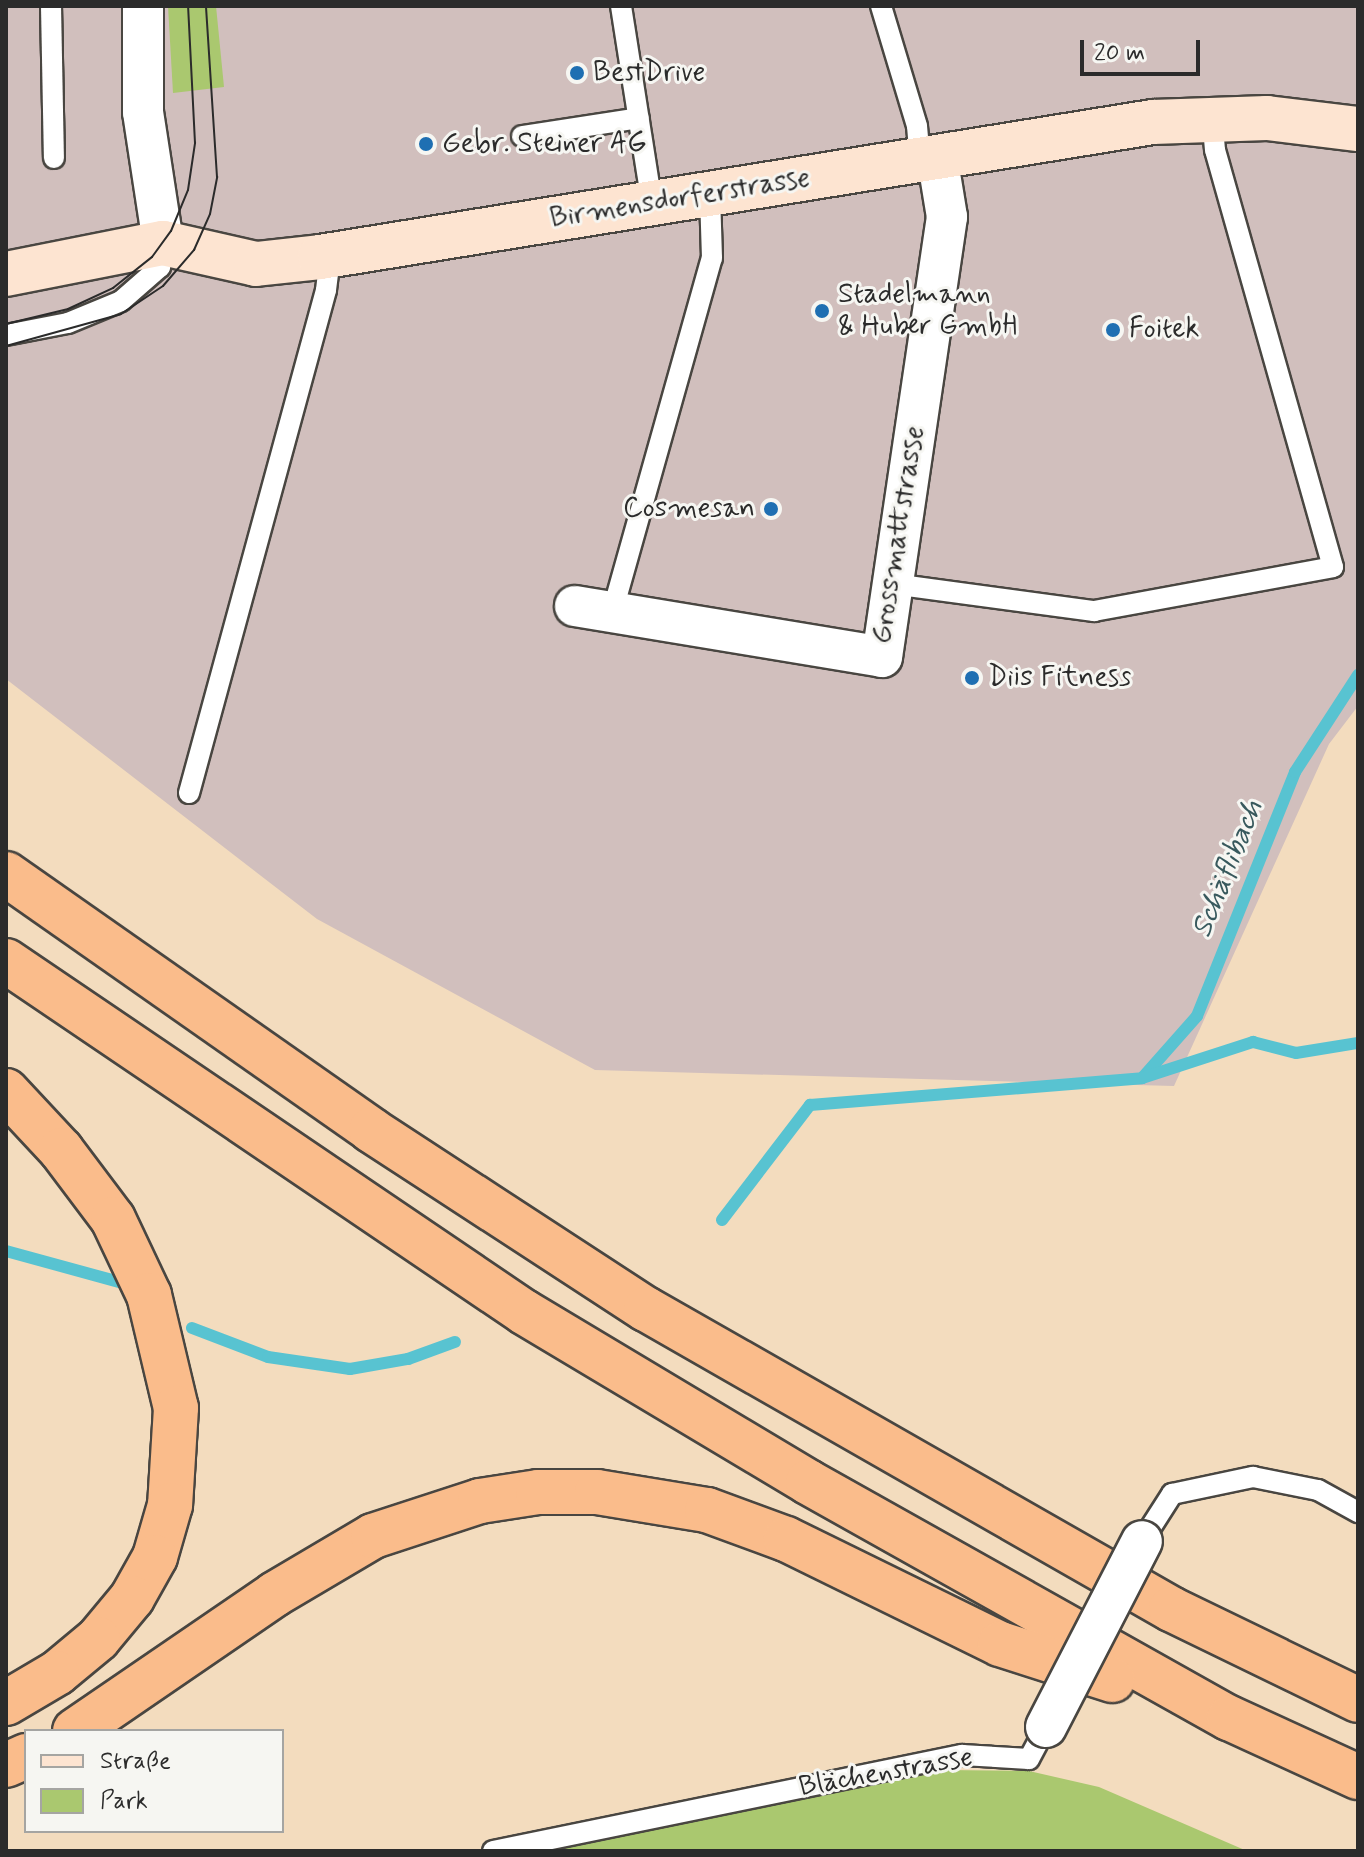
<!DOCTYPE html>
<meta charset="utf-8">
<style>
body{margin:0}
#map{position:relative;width:1364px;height:1857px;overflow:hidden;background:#f3dcbe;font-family:Mynerve,sans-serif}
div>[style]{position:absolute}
.industrial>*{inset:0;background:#d1bfbd}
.green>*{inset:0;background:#aac86f}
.stream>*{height:12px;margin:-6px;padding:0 6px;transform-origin:6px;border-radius:6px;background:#58c3d1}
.roads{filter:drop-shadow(2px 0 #494641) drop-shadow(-2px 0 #494641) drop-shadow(0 2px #494641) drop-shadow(0 -2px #494641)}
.service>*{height:20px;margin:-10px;padding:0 10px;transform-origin:10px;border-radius:10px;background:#fff}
.minor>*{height:40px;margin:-20px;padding:0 20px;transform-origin:20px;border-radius:20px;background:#fff}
.secondary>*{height:44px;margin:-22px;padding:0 22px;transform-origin:22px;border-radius:22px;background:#fde4d1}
.motorway>*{height:44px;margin:-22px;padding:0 22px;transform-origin:22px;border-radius:22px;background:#fabc8b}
.tram>*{height:2px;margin:-1px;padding:0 1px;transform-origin:1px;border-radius:1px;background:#2b2b2b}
.bridges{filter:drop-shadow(2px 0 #494641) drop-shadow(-2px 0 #494641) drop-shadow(0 2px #494641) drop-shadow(0 -2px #494641)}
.minor-bridge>*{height:40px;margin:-20px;padding:0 20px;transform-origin:20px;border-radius:20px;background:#fff}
.dots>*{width:22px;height:22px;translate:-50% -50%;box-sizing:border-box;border:4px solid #f6f6f2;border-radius:50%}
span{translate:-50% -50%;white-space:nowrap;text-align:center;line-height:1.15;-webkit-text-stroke:6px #f6f6f2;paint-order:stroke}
.poi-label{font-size:28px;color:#2b2b2b}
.left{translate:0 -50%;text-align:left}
.right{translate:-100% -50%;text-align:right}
.street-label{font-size:28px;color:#2b2b2b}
.water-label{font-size:30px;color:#38595d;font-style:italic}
.frame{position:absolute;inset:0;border:8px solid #2b2b2b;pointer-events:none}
.legend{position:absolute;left:24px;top:1729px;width:260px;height:104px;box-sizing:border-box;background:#f6f6f2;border:2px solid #a5a5a2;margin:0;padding:10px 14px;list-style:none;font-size:24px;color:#2b2b2b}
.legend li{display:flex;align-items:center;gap:16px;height:40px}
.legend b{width:40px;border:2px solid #a5a5a2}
.scale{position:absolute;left:1080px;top:40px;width:120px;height:36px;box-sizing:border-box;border:4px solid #2b2b2b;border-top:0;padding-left:10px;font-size:24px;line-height:28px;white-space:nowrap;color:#2b2b2b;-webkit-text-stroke:6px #f6f6f2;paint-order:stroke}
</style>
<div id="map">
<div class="industrial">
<div style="clip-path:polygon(6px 6px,1358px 6px,1358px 706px,1329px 744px,1174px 1086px,595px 1070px,317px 919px,6px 679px)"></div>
</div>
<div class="green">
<div style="clip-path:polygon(168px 6px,216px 6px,224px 87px,173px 93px)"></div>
<div style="clip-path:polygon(943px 1770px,1029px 1771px,1099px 1787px,1247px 1851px,546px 1851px)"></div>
</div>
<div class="stream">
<div style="left:1144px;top:1076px;width:80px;rotate:-48.5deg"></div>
<div style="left:1197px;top:1016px;width:263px;rotate:-68.1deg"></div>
<div style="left:1295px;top:772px;width:116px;rotate:-57deg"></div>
<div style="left:722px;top:1220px;width:145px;rotate:-52.6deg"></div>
<div style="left:810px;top:1105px;width:333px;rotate:-4.6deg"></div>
<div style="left:1142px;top:1078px;width:117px;rotate:-18deg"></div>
<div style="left:1253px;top:1042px;width:44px;rotate:14.3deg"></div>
<div style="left:1296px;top:1053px;width:63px;rotate:-9.2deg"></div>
<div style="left:6px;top:1251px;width:117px;rotate:15.3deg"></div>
<div style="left:192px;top:1328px;width:81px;rotate:20.9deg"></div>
<div style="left:268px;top:1357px;width:83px;rotate:8.3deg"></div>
<div style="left:350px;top:1369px;width:59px;rotate:-9.8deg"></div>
<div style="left:408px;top:1359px;width:50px;rotate:-19.9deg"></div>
</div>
<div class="roads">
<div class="service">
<div style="left:51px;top:6px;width:152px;rotate:88.9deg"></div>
<div style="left:621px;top:6px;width:199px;rotate:81.1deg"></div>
<div style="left:881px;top:6px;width:125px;rotate:73.3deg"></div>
<div style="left:917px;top:126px;width:33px;rotate:85deg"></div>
<div style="left:522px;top:136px;width:118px;rotate:-8.7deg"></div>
<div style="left:6px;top:335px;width:63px;rotate:-11deg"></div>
<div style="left:68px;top:323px;width:57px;rotate:-22.5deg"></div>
<div style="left:121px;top:301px;width:52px;rotate:-41.1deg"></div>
<div style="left:160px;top:267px;width:24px;rotate:-83deg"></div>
<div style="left:893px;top:584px;width:203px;rotate:7.7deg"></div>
<div style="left:1094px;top:611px;width:243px;rotate:-10.4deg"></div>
<div style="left:1333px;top:567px;width:433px;rotate:-105.8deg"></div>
<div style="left:1215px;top:150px;width:32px;rotate:-95deg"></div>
<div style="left:612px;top:613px;width:369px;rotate:-74.3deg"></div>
<div style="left:712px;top:258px;width:65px;rotate:-91.8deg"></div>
<div style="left:189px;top:793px;width:521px;rotate:-74.76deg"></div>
<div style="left:326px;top:290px;width:34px;rotate:-83deg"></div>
<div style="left:1142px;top:1541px;width:56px;rotate:-57.4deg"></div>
<div style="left:1172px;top:1494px;width:83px;rotate:-11.9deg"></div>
<div style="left:1253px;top:1477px;width:66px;rotate:11.3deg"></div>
<div style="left:1318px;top:1490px;width:46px;rotate:28.8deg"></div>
<div style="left:493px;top:1851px;width:479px;rotate:-11.6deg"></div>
<div style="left:962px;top:1755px;width:67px;rotate:3.4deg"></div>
<div style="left:1029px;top:1759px;width:36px;rotate:-62deg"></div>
</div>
<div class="minor">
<div style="left:143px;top:6px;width:106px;rotate:90deg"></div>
<div style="left:143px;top:112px;width:133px;rotate:81.3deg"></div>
<div style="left:575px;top:606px;width:311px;rotate:9.4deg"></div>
<div style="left:882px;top:657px;width:445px;rotate:-81.6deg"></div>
<div style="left:947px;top:217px;width:62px;rotate:-99.3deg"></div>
</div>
<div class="secondary">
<div style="left:6px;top:274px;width:160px;rotate:-11.2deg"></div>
<div style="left:163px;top:243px;width:95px;rotate:12.7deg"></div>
<div style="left:256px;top:264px;width:64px;rotate:-6.2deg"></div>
<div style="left:320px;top:257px;width:844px;rotate:-9.21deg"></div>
<div style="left:1153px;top:122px;width:114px;rotate:-2deg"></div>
<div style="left:1267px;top:118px;width:92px;rotate:6.9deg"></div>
</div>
<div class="motorway">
<div style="left:6px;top:874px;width:446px;rotate:35deg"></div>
<div style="left:371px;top:1130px;width:328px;rotate:33.1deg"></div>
<div style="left:646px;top:1309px;width:605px;rotate:29.74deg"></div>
<div style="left:1171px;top:1609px;width:208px;rotate:25.9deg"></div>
<div style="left:6px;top:961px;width:626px;rotate:34.12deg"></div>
<div style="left:524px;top:1312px;width:331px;rotate:30.9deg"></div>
<div style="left:808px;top:1482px;width:483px;rotate:29.3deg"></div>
<div style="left:1229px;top:1718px;width:142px;rotate:24.6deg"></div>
<div style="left:6px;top:1091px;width:81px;rotate:47deg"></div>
<div style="left:61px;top:1150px;width:86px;rotate:53deg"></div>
<div style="left:113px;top:1219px;width:84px;rotate:64.7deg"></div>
<div style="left:149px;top:1295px;width:116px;rotate:76.6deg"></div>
<div style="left:176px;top:1408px;width:97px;rotate:93.5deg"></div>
<div style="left:170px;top:1505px;width:54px;rotate:106.1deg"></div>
<div style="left:155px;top:1557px;width:47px;rotate:119.3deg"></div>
<div style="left:132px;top:1598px;width:53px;rotate:129.7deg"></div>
<div style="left:98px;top:1639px;width:53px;rotate:140.3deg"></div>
<div style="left:57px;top:1673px;width:59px;rotate:149.5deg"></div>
<div style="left:75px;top:1731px;width:242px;rotate:-34.4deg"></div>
<div style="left:275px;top:1594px;width:114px;rotate:-30.6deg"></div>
<div style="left:373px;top:1536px;width:113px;rotate:-18.1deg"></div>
<div style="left:480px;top:1501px;width:59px;rotate:-8.8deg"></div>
<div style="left:538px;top:1492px;width:59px"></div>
<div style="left:597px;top:1492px;width:111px;rotate:9.3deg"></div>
<div style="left:707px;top:1510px;width:84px;rotate:20.2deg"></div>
<div style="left:786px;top:1539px;width:238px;rotate:26.1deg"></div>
<div style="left:1000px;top:1644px;width:118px;rotate:17.8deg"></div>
<div style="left:6px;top:1765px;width:22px;rotate:-24deg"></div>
</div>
</div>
<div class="tram">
<div style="left:6px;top:324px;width:64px;rotate:-13.6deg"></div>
<div style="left:68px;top:309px;width:50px;rotate:-25deg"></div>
<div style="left:113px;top:288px;width:50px;rotate:-38.5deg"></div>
<div style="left:152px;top:257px;width:32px;rotate:-54deg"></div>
<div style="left:171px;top:231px;width:44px;rotate:-67.5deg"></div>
<div style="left:188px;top:190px;width:48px;rotate:-81.5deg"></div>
<div style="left:195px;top:143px;width:137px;rotate:-92.9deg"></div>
<div style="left:6px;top:346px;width:119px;rotate:-15.5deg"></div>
<div style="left:121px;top:314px;width:50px;rotate:-33.7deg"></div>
<div style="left:163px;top:286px;width:48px;rotate:-49.3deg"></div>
<div style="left:194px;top:250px;width:39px;rotate:-66deg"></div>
<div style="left:210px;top:214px;width:38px;rotate:-79deg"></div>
<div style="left:217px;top:177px;width:171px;rotate:-93.7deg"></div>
</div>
<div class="bridges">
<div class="minor-bridge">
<div style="left:1046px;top:1727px;width:209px;rotate:-62.7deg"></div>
</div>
</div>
<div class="dots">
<div style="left:577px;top:73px;background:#1f6fb2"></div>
<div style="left:426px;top:144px;background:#1f6fb2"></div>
<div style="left:822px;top:311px;background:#1f6fb2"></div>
<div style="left:1113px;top:330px;background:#1f6fb2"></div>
<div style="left:771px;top:509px;background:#1f6fb2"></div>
<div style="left:972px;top:678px;background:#1f6fb2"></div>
</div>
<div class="poi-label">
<span class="left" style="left:593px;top:73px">BestDrive</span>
<span class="left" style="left:442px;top:144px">Gebr. Steiner AG</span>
<span class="left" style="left:838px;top:311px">Stadelmann<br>&amp; Huber GmbH</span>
<span class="left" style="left:1129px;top:330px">Foitek</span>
<span class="right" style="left:755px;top:509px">Cosmesan</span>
<span class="left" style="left:988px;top:678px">Diis Fitness</span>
</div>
<div class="street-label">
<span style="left:680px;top:199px;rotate:-9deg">Birmensdorferstrasse</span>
<span style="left:899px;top:535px;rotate:-81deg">Grossmattstrasse</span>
<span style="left:886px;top:1773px;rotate:-10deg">Blächenstrasse</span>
</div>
<div class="water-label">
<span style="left:1228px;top:869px;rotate:-68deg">Schäflibach</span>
</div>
<div class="frame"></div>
<ul class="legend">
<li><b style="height:10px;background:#fde4d1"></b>Straße</li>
<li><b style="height:22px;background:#aac86f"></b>Park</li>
</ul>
<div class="scale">20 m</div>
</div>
